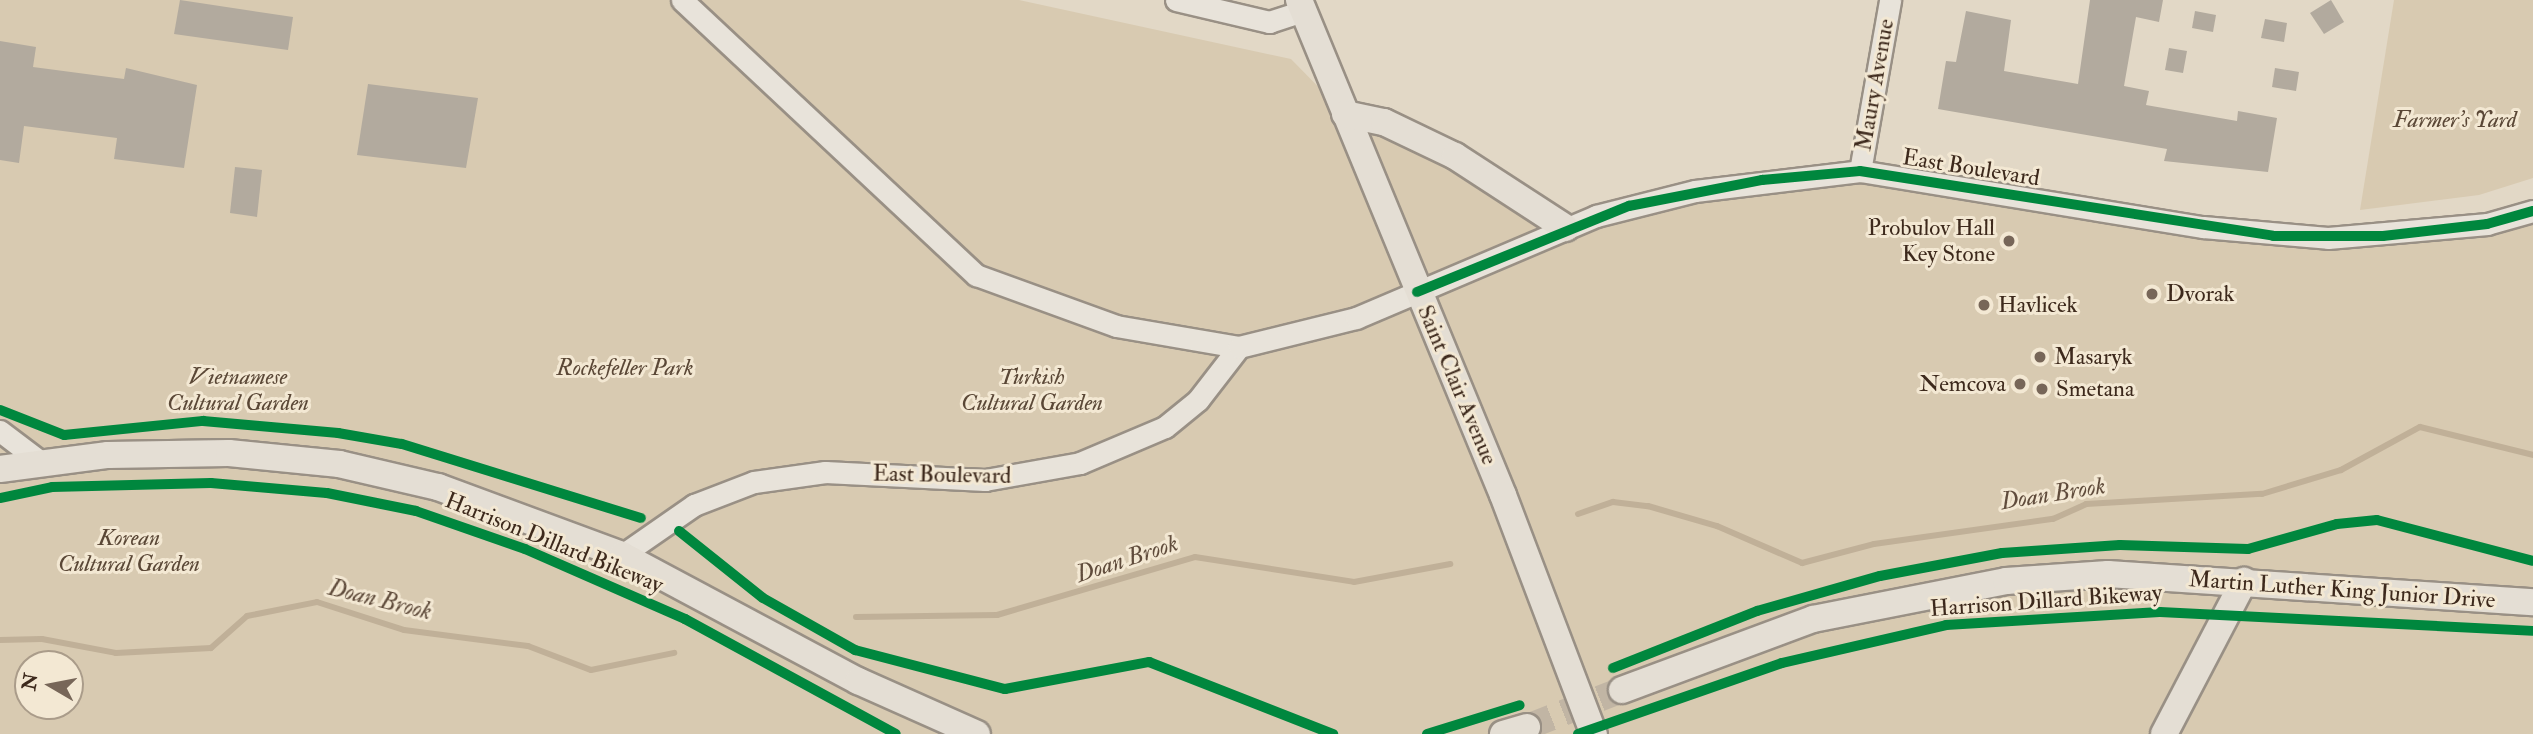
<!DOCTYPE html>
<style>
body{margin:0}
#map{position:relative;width:2533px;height:734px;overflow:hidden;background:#e2d8c6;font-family:"IM FELL Double Pica",serif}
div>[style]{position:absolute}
.green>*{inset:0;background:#d8cab1}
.stream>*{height:6px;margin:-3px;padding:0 3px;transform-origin:3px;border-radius:3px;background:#c0b098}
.building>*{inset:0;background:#b2aa9e}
.major-tunnel>*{height:26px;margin-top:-13px;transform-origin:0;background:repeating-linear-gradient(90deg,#c1b5a4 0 26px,transparent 0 39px)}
.roads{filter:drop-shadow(2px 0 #999085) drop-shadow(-2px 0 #999085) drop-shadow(0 2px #999085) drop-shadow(0 -2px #999085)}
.minor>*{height:21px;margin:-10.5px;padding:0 10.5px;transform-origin:10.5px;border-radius:10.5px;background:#e8e3da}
.major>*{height:26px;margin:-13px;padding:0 13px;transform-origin:13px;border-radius:13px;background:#e4ded4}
.cycleway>*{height:10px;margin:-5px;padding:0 5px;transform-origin:5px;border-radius:5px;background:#00873e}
.dots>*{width:19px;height:19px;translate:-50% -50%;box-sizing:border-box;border:4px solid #f3e8d3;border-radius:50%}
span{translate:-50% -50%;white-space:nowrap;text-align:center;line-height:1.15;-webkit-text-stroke:6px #f3e8d3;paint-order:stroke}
.street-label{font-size:23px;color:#3d291c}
.park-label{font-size:23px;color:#5a4736;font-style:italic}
.poi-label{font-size:23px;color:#3d291c}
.right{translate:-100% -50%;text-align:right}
.left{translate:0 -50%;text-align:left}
.water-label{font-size:24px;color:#604c3c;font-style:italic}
.north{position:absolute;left:14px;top:650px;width:70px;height:70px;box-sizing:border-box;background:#f3e8d3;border:2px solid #aa9c8a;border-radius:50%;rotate:280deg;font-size:19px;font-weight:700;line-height:28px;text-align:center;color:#3d291c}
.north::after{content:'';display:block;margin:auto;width:24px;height:32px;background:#776658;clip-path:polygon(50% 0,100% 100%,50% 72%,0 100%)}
</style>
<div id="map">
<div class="green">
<div style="clip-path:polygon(evenodd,0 0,1019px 0,1291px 59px,1345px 114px,1566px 228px,1762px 180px,1923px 181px,2273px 236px,2487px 224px,2533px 202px,2533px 734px,0 734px,0 0,28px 664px,70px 664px,70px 706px,28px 706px,28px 664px)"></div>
<div style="clip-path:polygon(2394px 0,2533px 0,2533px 178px,2479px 195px,2360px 210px)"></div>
</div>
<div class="stream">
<div style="left:1578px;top:514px;width:37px;rotate:-19deg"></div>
<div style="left:1613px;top:502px;width:35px;rotate:7deg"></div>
<div style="left:1648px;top:506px;width:72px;rotate:16.2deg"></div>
<div style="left:1717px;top:526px;width:93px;rotate:23.5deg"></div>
<div style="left:1802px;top:563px;width:74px;rotate:-14.8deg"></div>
<div style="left:1874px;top:544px;width:181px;rotate:-8deg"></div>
<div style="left:2053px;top:519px;width:36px;rotate:-24deg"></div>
<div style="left:2086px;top:504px;width:176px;rotate:-3.3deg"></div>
<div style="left:2262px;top:494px;width:83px;rotate:-16.9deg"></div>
<div style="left:2341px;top:470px;width:90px;rotate:-28.6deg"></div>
<div style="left:2420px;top:427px;width:116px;rotate:13.9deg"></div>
<div style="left:856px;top:617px;width:141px;rotate:-0.8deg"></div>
<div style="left:997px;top:615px;width:206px;rotate:-16.3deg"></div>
<div style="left:1195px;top:557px;width:161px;rotate:8.9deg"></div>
<div style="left:1354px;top:582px;width:98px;rotate:-10.6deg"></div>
<div style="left:0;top:640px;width:42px;rotate:-1.4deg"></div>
<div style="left:42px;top:639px;width:75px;rotate:10.7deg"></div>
<div style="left:116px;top:653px;width:95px;rotate:-3deg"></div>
<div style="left:211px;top:648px;width:48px;rotate:-41.6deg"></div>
<div style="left:247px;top:616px;width:71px;rotate:-11.3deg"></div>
<div style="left:317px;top:602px;width:91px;rotate:17.8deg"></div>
<div style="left:404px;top:630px;width:125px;rotate:7.4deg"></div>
<div style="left:528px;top:646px;width:67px;rotate:20.9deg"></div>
<div style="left:591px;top:670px;width:85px;rotate:-11.6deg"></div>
</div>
<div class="building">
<div style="clip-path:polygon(180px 0,293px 17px,288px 50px,174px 34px)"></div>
<div style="clip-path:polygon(2090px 0,2163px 0,2159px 22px,2136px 17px,2124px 86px,2149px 91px,2146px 105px,2237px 121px,2238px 111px,2277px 118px,2268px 172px,2164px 161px,2167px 149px,1938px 109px,1946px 61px,1956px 62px,1966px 11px,2011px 20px,2004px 71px,2078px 84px)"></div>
<div style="clip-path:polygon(2331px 0,2344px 22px,2324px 34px,2310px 13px)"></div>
<div style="clip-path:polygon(2195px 11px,2216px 15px,2213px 32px,2192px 28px)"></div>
<div style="clip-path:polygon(2265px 19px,2287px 23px,2284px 42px,2261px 38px)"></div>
<div style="clip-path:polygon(0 41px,36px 47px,33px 67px,124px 79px,126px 68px,197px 85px,184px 168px,114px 159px,117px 138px,24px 126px,19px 163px,0 160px)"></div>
<div style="clip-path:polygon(2169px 48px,2187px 51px,2183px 73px,2165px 70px)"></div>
<div style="clip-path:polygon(2275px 68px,2299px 72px,2296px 91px,2272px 87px)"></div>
<div style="clip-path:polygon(368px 84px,478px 98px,466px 168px,357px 155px)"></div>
<div style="clip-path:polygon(235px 167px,262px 170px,257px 217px,230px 213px)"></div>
</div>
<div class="major-tunnel">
<div style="left:1527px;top:727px;width:102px;rotate:-21.3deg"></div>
</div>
<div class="roads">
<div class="minor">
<div style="left:682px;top:0;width:403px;rotate:43.1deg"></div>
<div style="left:976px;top:275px;width:149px;rotate:20deg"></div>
<div style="left:1116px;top:326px;width:125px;rotate:9.7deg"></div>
<div style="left:1176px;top:0;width:96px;rotate:13.3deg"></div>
<div style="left:1269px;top:22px;width:36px;rotate:-18deg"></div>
<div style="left:1860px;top:171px;width:174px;rotate:-80deg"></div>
<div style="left:0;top:431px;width:51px;rotate:37.1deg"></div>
<div style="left:622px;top:555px;width:88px;rotate:-34.8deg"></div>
<div style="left:694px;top:505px;width:64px;rotate:-21deg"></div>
<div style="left:754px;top:482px;width:72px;rotate:-8deg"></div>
<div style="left:825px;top:472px;width:160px;rotate:2.9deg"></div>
<div style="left:985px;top:480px;width:97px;rotate:-10.1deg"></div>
<div style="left:1080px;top:463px;width:92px;rotate:-23deg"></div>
<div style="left:1165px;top:427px;width:43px;rotate:-39.3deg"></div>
<div style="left:1198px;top:400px;width:67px;rotate:-52.3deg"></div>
<div style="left:1239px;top:347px;width:121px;rotate:-13.9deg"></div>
<div style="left:1356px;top:318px;width:261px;rotate:-23deg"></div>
<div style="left:1596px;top:216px;width:102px;rotate:-14.2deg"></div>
<div style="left:1695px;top:191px;width:166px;rotate:-6.9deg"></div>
<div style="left:1860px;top:171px;width:348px;rotate:9.3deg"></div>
<div style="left:2203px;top:227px;width:125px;rotate:5deg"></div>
<div style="left:2328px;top:238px;width:160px;rotate:-5deg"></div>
<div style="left:2487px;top:224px;width:48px;rotate:-15.8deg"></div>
</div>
<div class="major">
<div style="left:1299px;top:0;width:535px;rotate:67.6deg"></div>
<div style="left:1503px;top:495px;width:256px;rotate:69.2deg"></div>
<div style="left:1345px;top:114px;width:40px;rotate:12deg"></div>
<div style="left:1384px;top:122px;width:79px;rotate:25.6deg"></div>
<div style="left:1455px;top:156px;width:132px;rotate:33deg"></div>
<div style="left:0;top:469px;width:109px;rotate:-7.4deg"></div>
<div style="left:108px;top:455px;width:121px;rotate:-0.9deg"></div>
<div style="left:229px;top:453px;width:111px;rotate:5.7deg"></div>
<div style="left:339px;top:464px;width:102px;rotate:13.1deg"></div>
<div style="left:438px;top:487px;width:196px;rotate:20.3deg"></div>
<div style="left:622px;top:555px;width:268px;rotate:28.1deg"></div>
<div style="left:858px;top:681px;width:130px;rotate:24deg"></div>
<div style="left:1622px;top:690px;width:204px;rotate:-20.4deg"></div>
<div style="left:1813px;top:619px;width:197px;rotate:-11.1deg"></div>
<div style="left:2006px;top:581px;width:102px;rotate:-3.9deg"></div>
<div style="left:2108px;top:574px;width:426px;rotate:3.8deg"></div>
<div style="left:1503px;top:734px;width:25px;rotate:-16deg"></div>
<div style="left:2164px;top:734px;width:173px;rotate:-62.4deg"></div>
</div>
</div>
<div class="cycleway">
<div style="left:1417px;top:292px;width:229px;rotate:-22.1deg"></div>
<div style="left:1629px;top:206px;width:136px;rotate:-11.1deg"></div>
<div style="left:1762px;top:180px;width:98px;rotate:-5.2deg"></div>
<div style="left:1860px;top:171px;width:418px;rotate:8.9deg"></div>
<div style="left:2273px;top:236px;width:110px"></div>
<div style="left:2383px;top:236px;width:105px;rotate:-6.6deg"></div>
<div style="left:2487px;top:224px;width:48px;rotate:-15.8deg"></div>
<div style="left:0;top:410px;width:69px;rotate:21.3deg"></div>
<div style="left:64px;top:435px;width:140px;rotate:-5.8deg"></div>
<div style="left:203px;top:421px;width:136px;rotate:5.1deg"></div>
<div style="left:338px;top:433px;width:65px;rotate:9.8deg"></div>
<div style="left:402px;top:444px;width:250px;rotate:17.2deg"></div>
<div style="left:0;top:498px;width:53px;rotate:-11.9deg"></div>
<div style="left:52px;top:487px;width:159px;rotate:-1.4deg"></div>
<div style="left:211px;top:483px;width:116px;rotate:4.9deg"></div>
<div style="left:327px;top:493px;width:91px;rotate:11.4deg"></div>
<div style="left:416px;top:511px;width:115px;rotate:19.2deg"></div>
<div style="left:525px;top:549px;width:175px;rotate:23.6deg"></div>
<div style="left:685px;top:619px;width:240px;rotate:28.6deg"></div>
<div style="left:679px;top:531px;width:107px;rotate:38.6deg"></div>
<div style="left:763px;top:598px;width:106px;rotate:29.5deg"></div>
<div style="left:855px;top:650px;width:155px;rotate:14.6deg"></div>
<div style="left:1005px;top:689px;width:147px;rotate:-10.6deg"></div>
<div style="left:1149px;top:662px;width:198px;rotate:21.4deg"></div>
<div style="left:1613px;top:668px;width:155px;rotate:-21.6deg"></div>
<div style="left:1757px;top:611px;width:128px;rotate:-15.9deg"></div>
<div style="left:1880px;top:576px;width:124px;rotate:-10.7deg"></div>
<div style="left:2002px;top:553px;width:118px;rotate:-3.9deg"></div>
<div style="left:2120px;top:545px;width:128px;rotate:1.8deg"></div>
<div style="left:2248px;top:549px;width:92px;rotate:-15.7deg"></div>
<div style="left:2337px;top:524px;width:40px;rotate:-5.7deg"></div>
<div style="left:2377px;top:520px;width:161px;rotate:14.7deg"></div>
<div style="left:1427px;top:734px;width:97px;rotate:-17.3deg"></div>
<div style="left:1578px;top:734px;width:216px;rotate:-19.2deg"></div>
<div style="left:1782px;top:663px;width:168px;rotate:-13deg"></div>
<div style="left:1946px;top:625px;width:214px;rotate:-3.5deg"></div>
<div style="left:2160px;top:612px;width:373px;rotate:2.9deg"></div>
</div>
<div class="dots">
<div style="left:2009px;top:241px;background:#776658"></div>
<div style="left:2152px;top:294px;background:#776658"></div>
<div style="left:1984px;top:305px;background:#776658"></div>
<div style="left:2040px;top:357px;background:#776658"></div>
<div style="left:2020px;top:384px;background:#776658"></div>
<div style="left:2042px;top:389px;background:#776658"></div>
</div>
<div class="street-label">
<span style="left:1875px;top:85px;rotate:-80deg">Maury Avenue</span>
<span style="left:1971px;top:168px;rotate:9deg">East Boulevard</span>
<span style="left:1457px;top:385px;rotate:67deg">Saint Clair Avenue</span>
<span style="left:942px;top:475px;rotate:1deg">East Boulevard</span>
<span style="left:554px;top:543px;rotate:22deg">Harrison Dillard Bikeway</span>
<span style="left:2342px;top:590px;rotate:4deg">Martin Luther King Junior Drive</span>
<span style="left:2046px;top:601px;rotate:-4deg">Harrison Dillard Bikeway</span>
</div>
<div class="park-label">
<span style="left:2455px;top:120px">Farmer's Yard</span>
<span style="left:625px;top:368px">Rockefeller Park</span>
<span style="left:238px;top:390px">Vietnamese<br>Cultural Garden</span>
<span style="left:1032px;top:390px">Turkish<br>Cultural Garden</span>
<span style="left:129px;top:551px">Korean<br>Cultural Garden</span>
</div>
<div class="poi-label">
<span class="right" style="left:1995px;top:241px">Probulov Hall<br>Key Stone</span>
<span class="left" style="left:2166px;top:294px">Dvorak</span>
<span class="left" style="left:1998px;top:305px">Havlicek</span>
<span class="left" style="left:2054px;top:357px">Masaryk</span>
<span class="right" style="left:2006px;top:384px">Nemcova</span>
<span class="left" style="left:2056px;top:389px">Smetana</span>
</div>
<div class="water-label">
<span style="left:2053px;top:494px;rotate:-9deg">Doan Brook</span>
<span style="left:1127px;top:559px;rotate:-18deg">Doan Brook</span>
<span style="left:380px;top:600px;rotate:14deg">Doan Brook</span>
</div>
<div class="north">N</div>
</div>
